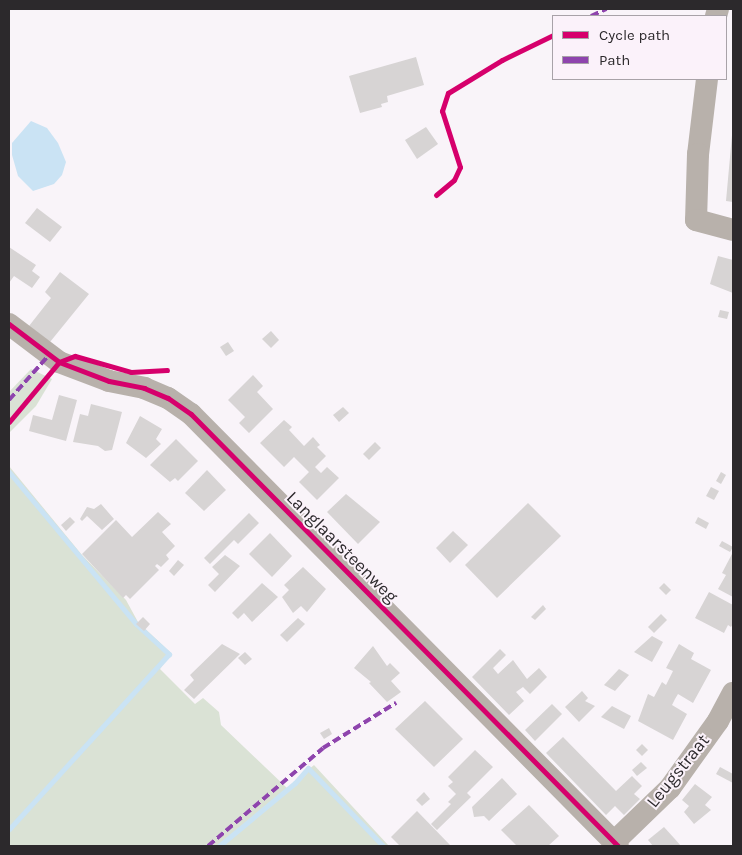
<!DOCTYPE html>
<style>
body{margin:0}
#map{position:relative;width:742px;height:855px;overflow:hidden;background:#f9f4f9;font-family:Karla,sans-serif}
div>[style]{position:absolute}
.green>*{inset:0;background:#dae2d5}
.water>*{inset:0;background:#cae3f4}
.stream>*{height:5px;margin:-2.5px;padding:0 2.5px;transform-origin:2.5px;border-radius:2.5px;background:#cae3f4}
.building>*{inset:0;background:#d7d4d4}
.minor>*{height:22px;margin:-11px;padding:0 11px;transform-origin:11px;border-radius:11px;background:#b8b1ab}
.quiet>*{height:4px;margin-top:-2px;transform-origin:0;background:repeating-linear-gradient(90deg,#8e44ad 0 8px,transparent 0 12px)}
.cycleway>*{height:5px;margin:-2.5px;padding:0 2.5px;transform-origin:2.5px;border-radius:2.5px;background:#d6006c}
span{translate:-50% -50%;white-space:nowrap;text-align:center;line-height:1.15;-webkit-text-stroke:4px #fbf2fa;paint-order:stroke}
.street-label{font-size:18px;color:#2c292c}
.frame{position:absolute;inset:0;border:10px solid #2c292c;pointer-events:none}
.legend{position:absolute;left:552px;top:15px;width:175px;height:65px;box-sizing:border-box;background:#fbf2fa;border:1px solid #a8a2a8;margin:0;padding:6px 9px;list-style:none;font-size:15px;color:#2c292c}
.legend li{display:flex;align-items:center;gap:10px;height:25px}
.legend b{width:25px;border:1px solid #a8a2a8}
</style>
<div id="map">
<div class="green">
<div style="clip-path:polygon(31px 369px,52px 379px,36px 406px,9px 433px,9px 392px)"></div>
<div style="clip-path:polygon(9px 466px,82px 555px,126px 600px,138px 622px,171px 653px,160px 669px,195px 704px,203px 698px,219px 712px,221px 725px,287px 788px,314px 765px,389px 846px,9px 846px)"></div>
</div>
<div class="water">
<div style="clip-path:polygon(31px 121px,47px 128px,58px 143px,66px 162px,62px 175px,54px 184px,33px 191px,18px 176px,12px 155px,12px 143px)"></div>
</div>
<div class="stream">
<div style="left:9px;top:472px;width:198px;rotate:50.1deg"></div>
<div style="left:136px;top:624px;width:45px;rotate:42.3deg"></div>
<div style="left:169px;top:654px;width:237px;rotate:132.4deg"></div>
<div style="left:219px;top:846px;width:99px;rotate:-39.7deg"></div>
<div style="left:295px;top:783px;width:20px;rotate:-49deg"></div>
<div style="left:308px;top:768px;width:108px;rotate:46.1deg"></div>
</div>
<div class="building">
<div style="clip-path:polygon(416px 57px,424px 85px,387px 96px,388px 102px,381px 104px,382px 107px,360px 113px,349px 76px)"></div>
<div style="clip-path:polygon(426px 127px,438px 144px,417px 159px,405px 140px)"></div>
<div style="clip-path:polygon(732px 135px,733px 135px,733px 202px,726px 201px)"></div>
<div style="clip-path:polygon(37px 208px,62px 227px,50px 242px,25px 223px)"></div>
<div style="clip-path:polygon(9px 247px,36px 265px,32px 271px,40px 277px,32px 288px,14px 276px,9px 283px)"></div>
<div style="clip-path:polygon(718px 256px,733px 260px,733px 293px,710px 284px)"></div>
<div style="clip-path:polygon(60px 272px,89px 294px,50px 342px,29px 326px,51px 298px,45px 292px)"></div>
<div style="clip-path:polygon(720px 310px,729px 312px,727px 319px,718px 317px)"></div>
<div style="clip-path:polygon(271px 331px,279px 340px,271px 348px,262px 339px)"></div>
<div style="clip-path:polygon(228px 342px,234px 351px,226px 356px,220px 347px)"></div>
<div style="clip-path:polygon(253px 375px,263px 386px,257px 392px,273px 409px,249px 433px,239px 423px,245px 417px,228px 400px)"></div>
<div style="clip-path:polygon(59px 395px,77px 400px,66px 441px,29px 431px,33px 415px,52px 420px)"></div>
<div style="clip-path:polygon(91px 404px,122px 412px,112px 450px,105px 451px,98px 446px,73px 442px,80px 414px,88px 416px)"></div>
<div style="clip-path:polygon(343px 407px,349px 413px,339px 422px,333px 415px)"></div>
<div style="clip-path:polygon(140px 416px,162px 429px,156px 439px,161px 444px,146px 458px,126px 443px)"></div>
<div style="clip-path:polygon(284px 420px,292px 427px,289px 430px,304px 446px,313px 437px,320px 445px,317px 447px,326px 456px,315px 467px,321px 473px,327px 467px,339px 478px,317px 500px,299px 482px,309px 472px,294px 457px,284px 467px,260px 443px)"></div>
<div style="clip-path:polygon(176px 439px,198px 461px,178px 481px,175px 478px,170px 482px,150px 465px)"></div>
<div style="clip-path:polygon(375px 442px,381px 448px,369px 460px,363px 454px)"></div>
<div style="clip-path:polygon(207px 470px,226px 490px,204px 511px,185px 493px)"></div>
<div style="clip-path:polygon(721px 472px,726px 475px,721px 484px,716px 481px)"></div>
<div style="clip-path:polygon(711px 487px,719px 491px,714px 500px,706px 496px)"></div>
<div style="clip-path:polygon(346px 494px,380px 522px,358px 544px,327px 512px)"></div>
<div style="clip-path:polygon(528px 503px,561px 536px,497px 598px,465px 565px)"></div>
<div style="clip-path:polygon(101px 504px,114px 519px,102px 530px,87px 516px,82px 521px,80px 519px,87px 507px,94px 509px)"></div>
<div style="clip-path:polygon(158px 512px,171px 524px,162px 532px,175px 546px,166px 555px,169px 559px,161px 567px,157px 564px,155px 566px,159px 570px,130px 599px,126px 595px,123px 598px,82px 554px,116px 520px,132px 537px)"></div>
<div style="clip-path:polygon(249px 513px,259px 523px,238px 544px,234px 540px,210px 564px,204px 558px)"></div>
<div style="clip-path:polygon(70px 517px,75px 522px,66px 531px,61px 525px)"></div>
<div style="clip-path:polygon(698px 517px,709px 523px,706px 529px,695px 523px)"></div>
<div style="clip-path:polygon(453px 531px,468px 545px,450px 563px,436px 548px)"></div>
<div style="clip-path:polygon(270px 533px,292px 556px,272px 577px,249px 554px)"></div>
<div style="clip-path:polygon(722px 541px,733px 547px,730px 552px,719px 546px)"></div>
<div style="clip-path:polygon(733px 552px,733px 597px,718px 589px,726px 575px,722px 573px)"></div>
<div style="clip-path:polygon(225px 555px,240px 566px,215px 592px,208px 585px,219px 574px,212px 567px)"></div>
<div style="clip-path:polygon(178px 560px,184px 565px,174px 576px,169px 571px)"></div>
<div style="clip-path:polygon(303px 567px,326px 589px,307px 612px,301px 606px,293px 613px,282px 597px,289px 590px,284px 585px)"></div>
<div style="clip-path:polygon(262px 583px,278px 597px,252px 622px,244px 613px,238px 619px,232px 613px)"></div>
<div style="clip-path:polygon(664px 583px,671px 590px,666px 595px,659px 588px)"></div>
<div style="clip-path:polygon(709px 592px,733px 605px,733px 624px,731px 627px,728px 625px,724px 633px,695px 618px)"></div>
<div style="clip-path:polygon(543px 605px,546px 609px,535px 620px,531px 617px)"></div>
<div style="clip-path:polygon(661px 614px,667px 620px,654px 633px,648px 627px)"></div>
<div style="clip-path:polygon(143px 617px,150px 624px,144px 631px,136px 624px)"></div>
<div style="clip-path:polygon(298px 618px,305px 624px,287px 642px,280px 635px)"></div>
<div style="clip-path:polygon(652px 636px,663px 642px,652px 662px,634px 652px)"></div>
<div style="clip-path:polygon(222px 644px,240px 654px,194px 699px,184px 690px,194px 680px,190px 675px)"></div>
<div style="clip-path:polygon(679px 644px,694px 653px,691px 659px,711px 670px,693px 703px,678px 694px,675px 699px,672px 705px,687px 714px,673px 740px,638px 721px,648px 694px,654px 697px,662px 682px,666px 685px,673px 671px,666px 668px)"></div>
<div style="clip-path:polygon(373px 646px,387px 666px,390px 663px,400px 673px,391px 681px,401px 692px,387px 702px,369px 683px,371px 682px,354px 668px)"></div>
<div style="clip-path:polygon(500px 649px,506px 655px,493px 668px,498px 674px,513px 660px,527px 679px,539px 668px,547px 677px,530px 694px,523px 687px,516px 692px,524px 701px,509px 715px,472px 677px)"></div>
<div style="clip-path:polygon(245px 652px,252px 659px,245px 665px,238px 658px)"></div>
<div style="clip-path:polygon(619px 669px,629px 675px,615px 691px,604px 685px)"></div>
<div style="clip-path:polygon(582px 691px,588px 698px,585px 701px,595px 706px,579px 722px,565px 707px)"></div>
<div style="clip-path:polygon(425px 701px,463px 739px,434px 767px,395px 729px)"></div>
<div style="clip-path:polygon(552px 704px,562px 714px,535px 741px,525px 730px)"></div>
<div style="clip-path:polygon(612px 706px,631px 716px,624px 729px,601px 717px)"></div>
<div style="clip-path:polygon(329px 728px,332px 734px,324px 739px,320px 733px)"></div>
<div style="clip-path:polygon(563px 737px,616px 791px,632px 776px,642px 786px,634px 794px,640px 799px,624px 815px,615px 806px,606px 815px,546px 753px)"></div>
<div style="clip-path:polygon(642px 744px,648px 750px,642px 756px,636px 750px)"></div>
<div style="clip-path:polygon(475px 750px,493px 767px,467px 793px,471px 797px,437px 830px,431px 824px,451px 804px,448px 802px,456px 794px,448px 786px,453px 782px,448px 777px)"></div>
<div style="clip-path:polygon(641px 762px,647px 768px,637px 776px,632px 770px)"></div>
<div style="clip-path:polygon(720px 767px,733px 774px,733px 783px,716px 774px)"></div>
<div style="clip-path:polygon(502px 778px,517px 794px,489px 821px,484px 816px,474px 817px,472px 807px)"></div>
<div style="clip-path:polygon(695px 784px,712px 797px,705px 805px,711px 810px,694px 824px,684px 812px,689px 806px,682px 800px)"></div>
<div style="clip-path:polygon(424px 792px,430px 799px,422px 806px,416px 800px)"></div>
<div style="clip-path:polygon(529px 805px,559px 836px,548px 846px,517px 846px,501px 830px)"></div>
<div style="clip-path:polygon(417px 811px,451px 846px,400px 846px,391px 837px)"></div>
<div style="clip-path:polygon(664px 827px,674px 838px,681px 846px,653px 846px,648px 840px)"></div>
</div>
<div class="minor">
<div style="left:716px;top:16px;width:7px;rotate:-74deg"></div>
<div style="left:707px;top:79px;width:76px;rotate:96.8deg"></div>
<div style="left:698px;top:154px;width:66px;rotate:91.7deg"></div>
<div style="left:696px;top:220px;width:38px;rotate:15deg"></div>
<div style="left:9px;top:324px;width:63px;rotate:37.2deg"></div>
<div style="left:59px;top:362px;width:53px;rotate:20.8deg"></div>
<div style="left:109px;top:381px;width:36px;rotate:11deg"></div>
<div style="left:144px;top:388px;width:26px;rotate:23deg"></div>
<div style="left:168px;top:398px;width:28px;rotate:35deg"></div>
<div style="left:191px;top:414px;width:607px;rotate:45.33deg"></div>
<div style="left:614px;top:842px;width:78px;rotate:-44deg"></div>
<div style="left:670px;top:788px;width:82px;rotate:-54.4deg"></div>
<div style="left:718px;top:721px;width:32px;rotate:-62deg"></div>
</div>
<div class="quiet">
<div style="left:591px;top:16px;width:17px;rotate:-25deg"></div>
<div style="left:9px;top:400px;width:59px;rotate:-48.4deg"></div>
<div style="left:208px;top:846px;width:151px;rotate:-40.4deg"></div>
<div style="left:323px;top:748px;width:86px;rotate:-31.7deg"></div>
</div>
<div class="cycleway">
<div style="left:436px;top:195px;width:23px;rotate:-40deg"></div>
<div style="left:454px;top:180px;width:14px;rotate:-65deg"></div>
<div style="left:460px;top:167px;width:59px;rotate:-107.8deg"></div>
<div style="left:442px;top:111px;width:19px;rotate:-72deg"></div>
<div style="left:448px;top:93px;width:63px;rotate:-31.4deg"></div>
<div style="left:502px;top:60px;width:57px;rotate:-26.1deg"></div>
<div style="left:9px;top:324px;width:63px;rotate:37.2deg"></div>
<div style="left:59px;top:362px;width:53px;rotate:20.8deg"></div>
<div style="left:109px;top:381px;width:36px;rotate:11deg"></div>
<div style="left:144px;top:388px;width:26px;rotate:23deg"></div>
<div style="left:168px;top:398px;width:28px;rotate:35deg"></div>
<div style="left:191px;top:414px;width:607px;rotate:45.33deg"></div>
<div style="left:9px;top:422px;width:78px;rotate:-50.2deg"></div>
<div style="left:59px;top:362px;width:17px;rotate:-21deg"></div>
<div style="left:75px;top:356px;width:58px;rotate:15.9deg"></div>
<div style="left:131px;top:372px;width:36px;rotate:-3deg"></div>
</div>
<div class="street-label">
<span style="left:342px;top:547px;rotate:45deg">Langlaarsteenweg</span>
<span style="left:678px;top:771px;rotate:-51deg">Leugstraat</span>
</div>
<div class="frame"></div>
<ul class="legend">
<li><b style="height:6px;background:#d6006c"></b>Cycle path</li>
<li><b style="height:6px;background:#8e44ad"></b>Path</li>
</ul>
</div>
